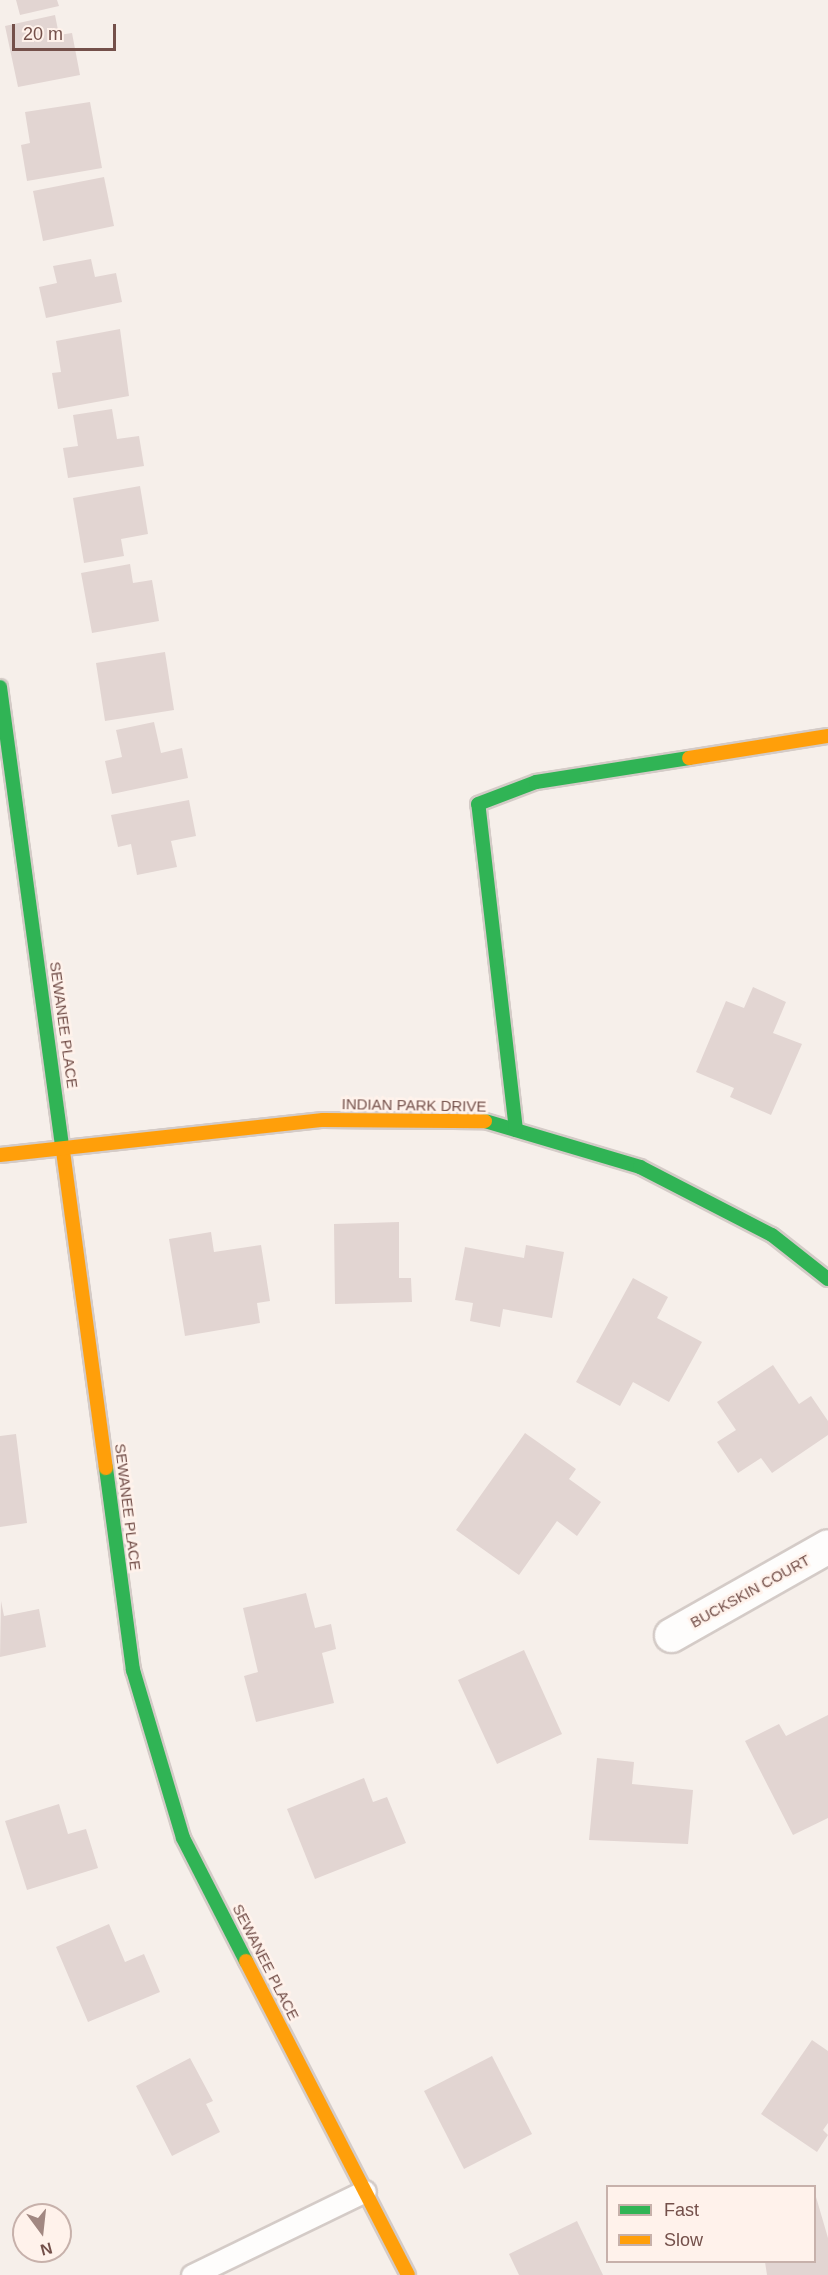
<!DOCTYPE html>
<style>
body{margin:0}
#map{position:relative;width:828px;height:2275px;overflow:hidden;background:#f6efea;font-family:Helvetica,sans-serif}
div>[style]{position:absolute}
.building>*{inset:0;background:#e2d5d2}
.roads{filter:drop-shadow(2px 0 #d4cbc7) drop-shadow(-2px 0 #d4cbc7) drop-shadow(0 2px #d4cbc7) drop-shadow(0 -2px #d4cbc7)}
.lane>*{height:21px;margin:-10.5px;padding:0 10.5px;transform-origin:10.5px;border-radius:10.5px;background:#fefdfc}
.street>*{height:33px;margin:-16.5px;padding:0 16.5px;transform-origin:16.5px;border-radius:16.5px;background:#fefdfc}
.fast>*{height:14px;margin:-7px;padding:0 7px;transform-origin:7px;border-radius:7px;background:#30b455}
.slow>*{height:14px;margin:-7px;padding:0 7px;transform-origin:7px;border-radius:7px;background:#ff9f0a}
span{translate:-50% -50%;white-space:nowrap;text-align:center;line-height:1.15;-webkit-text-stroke:5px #fff2eb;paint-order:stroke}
.street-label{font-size:15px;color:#74504a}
.legend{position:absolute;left:606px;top:2185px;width:210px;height:78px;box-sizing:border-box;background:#fff2eb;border:2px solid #c7b1ab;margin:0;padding:8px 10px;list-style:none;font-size:18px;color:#74504a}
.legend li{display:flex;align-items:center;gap:12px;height:30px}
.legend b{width:30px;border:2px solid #c7b1ab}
.north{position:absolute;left:12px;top:2203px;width:60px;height:60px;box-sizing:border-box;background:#fff2eb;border:2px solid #c7b1ab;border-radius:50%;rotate:165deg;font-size:16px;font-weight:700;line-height:24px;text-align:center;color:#74504a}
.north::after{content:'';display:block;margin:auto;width:21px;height:27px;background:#a28882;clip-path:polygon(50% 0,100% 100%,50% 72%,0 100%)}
.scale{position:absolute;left:12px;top:24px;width:104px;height:27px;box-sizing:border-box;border:3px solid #74504a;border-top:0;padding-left:8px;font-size:18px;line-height:21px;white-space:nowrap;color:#74504a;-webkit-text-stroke:4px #fff2eb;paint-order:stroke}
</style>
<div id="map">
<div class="building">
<div style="clip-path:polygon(16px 0,57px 0,59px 6px,20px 15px)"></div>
<div style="clip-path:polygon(55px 15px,59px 35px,72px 33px,80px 75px,18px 87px,5px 26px)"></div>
<div style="clip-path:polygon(90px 102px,102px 168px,27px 181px,21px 145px,30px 143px,25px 112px)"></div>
<div style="clip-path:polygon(104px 177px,114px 226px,43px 241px,33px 191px)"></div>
<div style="clip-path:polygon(91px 259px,95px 277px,116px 273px,122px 302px,46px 318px,39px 287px,57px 283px,53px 266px)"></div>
<div style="clip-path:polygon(120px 329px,129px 396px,58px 409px,52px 373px,61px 372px,56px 341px)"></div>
<div style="clip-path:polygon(112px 409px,117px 439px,139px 436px,144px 466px,68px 478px,63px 448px,78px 446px,73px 415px)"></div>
<div style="clip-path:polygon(140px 486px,148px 534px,121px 539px,124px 556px,84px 563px,73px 498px)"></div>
<div style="clip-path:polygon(130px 564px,133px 583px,152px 580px,159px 621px,92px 633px,81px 573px)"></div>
<div style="clip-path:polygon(165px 652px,174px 710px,105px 721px,96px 663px)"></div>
<div style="clip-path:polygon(154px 722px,161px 753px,182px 748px,188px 778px,112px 794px,105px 761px,122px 757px,116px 730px)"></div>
<div style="clip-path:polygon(189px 800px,196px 836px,171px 841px,177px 867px,137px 875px,131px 844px,118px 847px,111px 815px)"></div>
<div style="clip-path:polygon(753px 987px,786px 1002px,773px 1033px,802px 1044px,771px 1115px,730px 1097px,734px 1088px,696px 1072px,726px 1001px,744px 1008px)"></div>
<div style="clip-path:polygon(399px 1222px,399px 1278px,411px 1278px,412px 1302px,335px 1304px,334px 1224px)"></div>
<div style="clip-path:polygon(211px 1232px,214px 1252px,261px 1245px,270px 1301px,257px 1303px,260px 1323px,185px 1336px,169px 1239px)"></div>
<div style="clip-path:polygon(526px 1245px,564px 1252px,552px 1318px,503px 1309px,500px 1327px,470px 1321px,473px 1303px,455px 1300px,465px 1247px,524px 1258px)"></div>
<div style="clip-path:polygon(633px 1278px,668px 1297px,657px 1318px,702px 1342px,669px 1402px,633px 1382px,620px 1406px,576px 1382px)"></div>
<div style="clip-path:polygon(773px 1365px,799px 1404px,811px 1396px,828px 1421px,828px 1435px,772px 1473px,761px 1458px,738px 1473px,717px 1442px,736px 1430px,717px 1402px)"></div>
<div style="clip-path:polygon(525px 1433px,576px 1469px,569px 1479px,601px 1502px,577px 1536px,557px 1521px,519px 1575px,456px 1530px)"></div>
<div style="clip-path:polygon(16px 1434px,27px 1523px,0 1527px,0 1436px)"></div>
<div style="clip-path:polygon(306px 1593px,315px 1628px,331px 1624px,336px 1649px,322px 1653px,334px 1703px,256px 1722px,244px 1676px,258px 1672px,243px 1608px)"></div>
<div style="clip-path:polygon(1px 1601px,4px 1616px,39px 1609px,46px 1647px,0 1657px)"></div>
<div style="clip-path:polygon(524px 1650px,562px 1734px,497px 1764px,458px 1680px)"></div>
<div style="clip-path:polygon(828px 1715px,828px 1818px,793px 1835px,745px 1741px,779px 1724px,786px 1736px)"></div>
<div style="clip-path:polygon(597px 1758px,634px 1762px,632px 1784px,693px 1790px,688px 1844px,589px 1840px)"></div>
<div style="clip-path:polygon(364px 1778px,373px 1802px,387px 1797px,406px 1843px,315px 1879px,287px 1809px)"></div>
<div style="clip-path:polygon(59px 1804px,68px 1834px,86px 1829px,98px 1868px,27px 1890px,5px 1821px)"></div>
<div style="clip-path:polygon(109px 1924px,125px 1962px,144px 1954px,160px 1992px,88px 2022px,56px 1947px)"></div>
<div style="clip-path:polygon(812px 2040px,828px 2051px,828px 2123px,823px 2130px,828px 2135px,817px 2152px,761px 2114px)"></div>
<div style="clip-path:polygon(492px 2056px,532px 2134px,464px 2169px,424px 2091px)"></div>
<div style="clip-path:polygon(190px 2058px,213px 2101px,206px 2104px,220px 2132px,172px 2156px,136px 2086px)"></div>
<div style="clip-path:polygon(814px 2190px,828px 2238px,828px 2275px,767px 2275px,765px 2262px,814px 2262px)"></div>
<div style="clip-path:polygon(577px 2221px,603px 2275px,519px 2275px,509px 2254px)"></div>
</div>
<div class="roads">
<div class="lane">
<div style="left:192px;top:2275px;width:192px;rotate:-25.9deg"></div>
</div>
<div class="street">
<div style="left:671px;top:1635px;width:180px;rotate:-29.5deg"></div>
</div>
<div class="fast">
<div style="left:0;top:687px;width:468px;rotate:82.3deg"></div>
<div style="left:485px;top:1121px;width:162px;rotate:16.5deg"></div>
<div style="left:640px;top:1167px;width:148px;rotate:27.3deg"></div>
<div style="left:772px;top:1235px;width:71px;rotate:38.2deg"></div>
<div style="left:516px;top:1130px;width:328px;rotate:-96.6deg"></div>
<div style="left:478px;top:804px;width:62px;rotate:-20.8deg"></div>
<div style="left:536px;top:782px;width:155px;rotate:-8.9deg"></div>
<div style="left:106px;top:1468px;width:204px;rotate:82.4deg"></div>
<div style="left:133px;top:1670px;width:175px;rotate:73.4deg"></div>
<div style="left:183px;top:1838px;width:138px;rotate:62.9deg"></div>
</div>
<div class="slow">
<div style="left:689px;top:758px;width:141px;rotate:-9deg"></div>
<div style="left:63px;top:1151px;width:320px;rotate:82.3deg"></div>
<div style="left:0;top:1155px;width:325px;rotate:-6.2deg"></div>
<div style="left:323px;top:1120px;width:162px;rotate:0.4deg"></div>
<div style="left:246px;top:1961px;width:353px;rotate:62.7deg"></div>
</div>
</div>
<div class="street-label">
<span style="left:64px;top:1025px;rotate:82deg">SEWANEE PLACE</span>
<span style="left:414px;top:1105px;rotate:1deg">INDIAN PARK DRIVE</span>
<span style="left:128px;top:1507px;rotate:83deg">SEWANEE PLACE</span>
<span style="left:750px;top:1591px;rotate:-29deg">BUCKSKIN COURT</span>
<span style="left:266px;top:1962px;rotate:63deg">SEWANEE PLACE</span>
</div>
<ul class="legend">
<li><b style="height:8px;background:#30b455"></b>Fast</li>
<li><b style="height:8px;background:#ff9f0a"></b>Slow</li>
</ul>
<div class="north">N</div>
<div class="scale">20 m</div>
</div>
